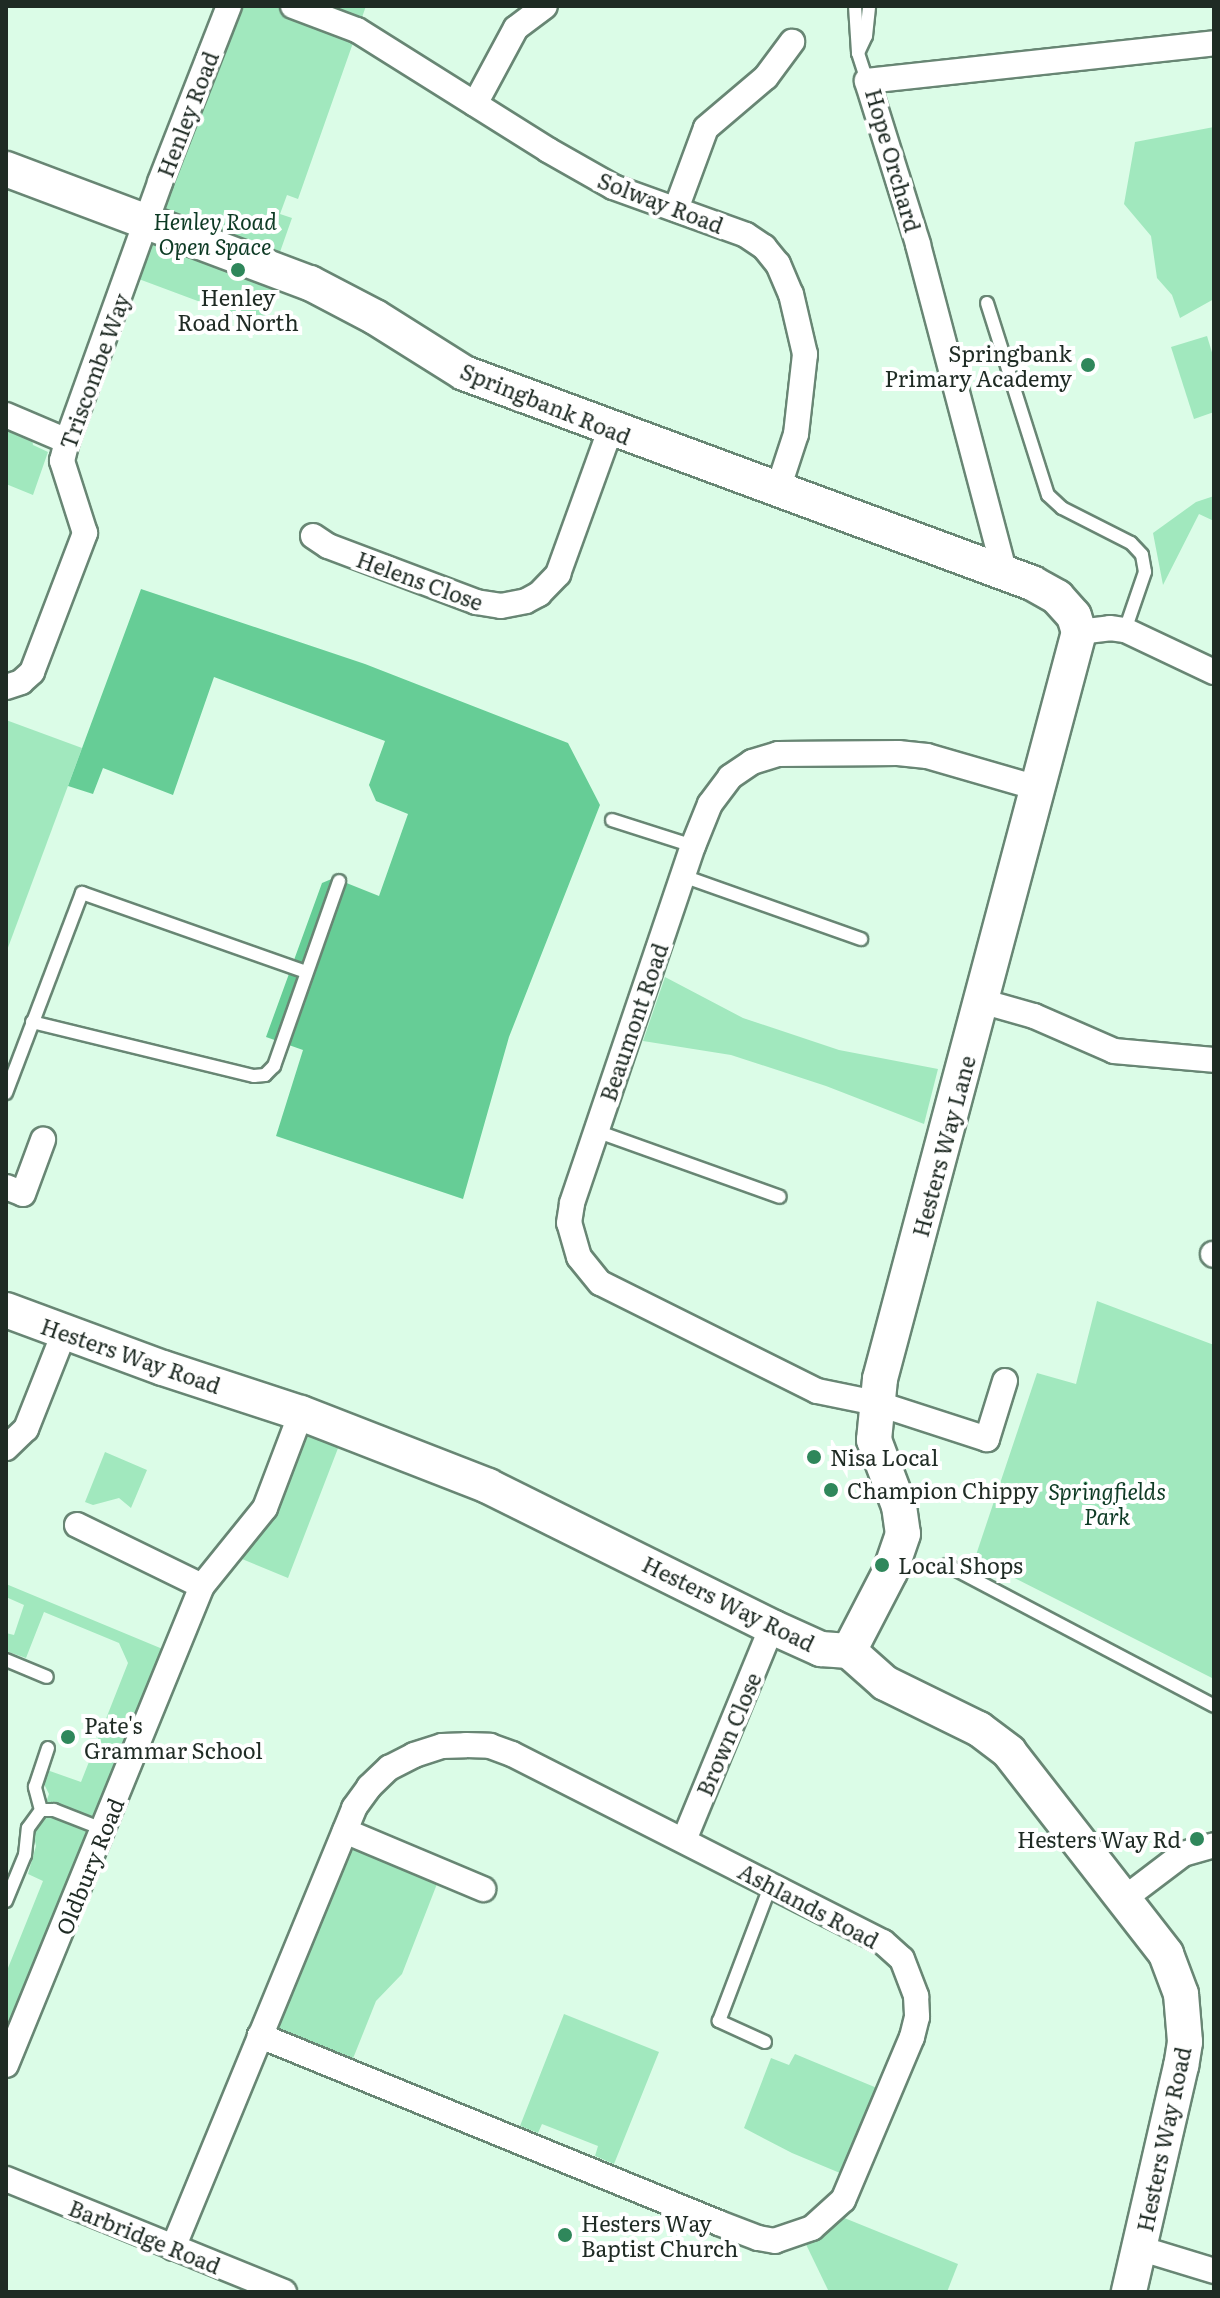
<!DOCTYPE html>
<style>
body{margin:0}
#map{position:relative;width:1220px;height:2298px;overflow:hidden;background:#dbfce7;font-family:Literata,serif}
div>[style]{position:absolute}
.green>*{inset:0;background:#a1e8be}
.forest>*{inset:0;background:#66cd96}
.roads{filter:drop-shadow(2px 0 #688674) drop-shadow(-2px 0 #688674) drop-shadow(0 2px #688674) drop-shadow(0 -2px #688674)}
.lane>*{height:12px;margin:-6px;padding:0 6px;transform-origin:6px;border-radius:6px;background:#fff}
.street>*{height:24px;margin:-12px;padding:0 12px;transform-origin:12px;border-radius:12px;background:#fff}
.secondary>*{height:34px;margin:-17px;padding:0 17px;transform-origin:17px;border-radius:17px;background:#fff}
.dots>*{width:22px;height:22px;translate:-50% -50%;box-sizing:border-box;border:4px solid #fff;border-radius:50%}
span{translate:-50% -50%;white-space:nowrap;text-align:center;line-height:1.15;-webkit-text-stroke:8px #fff;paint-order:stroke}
.street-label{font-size:22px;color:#1f2b24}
.park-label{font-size:22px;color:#0d3a24;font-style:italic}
.poi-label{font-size:22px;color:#1f2b24}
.right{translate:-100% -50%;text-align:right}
.left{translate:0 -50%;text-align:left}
.frame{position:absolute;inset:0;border:8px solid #1f2b24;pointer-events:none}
</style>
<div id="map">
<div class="green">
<div style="clip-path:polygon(229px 6px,366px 6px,298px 199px,287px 195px,280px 214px,292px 218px,274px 269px,281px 272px,262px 325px,128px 275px)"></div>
<div style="clip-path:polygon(1214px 127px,1214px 299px,1180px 318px,1172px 295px,1157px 278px,1151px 236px,1124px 204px,1135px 142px)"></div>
<div style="clip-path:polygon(1207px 336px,1214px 359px,1214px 412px,1194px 419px,1171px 347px)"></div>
<div style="clip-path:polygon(6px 427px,32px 438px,33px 445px,48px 452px,33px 495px,6px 484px)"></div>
<div style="clip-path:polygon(1214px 496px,1214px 521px,1199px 514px,1163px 585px,1153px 533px,1196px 502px)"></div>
<div style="clip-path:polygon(6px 720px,82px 748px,6px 953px)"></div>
<div style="clip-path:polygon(665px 977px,743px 1018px,839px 1050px,938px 1069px,924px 1124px,826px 1086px,731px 1055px,643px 1041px)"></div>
<div style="clip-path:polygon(1097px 1301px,1214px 1345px,1214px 1679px,975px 1558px,1037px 1373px,1076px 1384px)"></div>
<div style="clip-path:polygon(306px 1431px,340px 1443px,288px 1578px,242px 1559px,270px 1521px)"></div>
<div style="clip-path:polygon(105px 1452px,147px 1470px,131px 1508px,119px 1498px,93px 1505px,85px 1502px)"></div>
<div style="clip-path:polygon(6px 1584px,165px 1650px,6px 2033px,6px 1973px,43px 1881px,28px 1874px,36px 1846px,34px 1836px,49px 1794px,43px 1782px,47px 1770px,81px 1782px,128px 1663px,119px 1643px,44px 1612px,26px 1658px,6px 1651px,6px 1633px,14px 1635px,24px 1605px,6px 1597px)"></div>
<div style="clip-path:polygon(345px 1831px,442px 1871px,402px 1974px,376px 2001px,348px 2071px,260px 2036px)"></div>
<div style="clip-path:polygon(564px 2014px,659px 2052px,614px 2164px,595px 2156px,598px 2146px,542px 2124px,538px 2133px,520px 2126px)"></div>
<div style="clip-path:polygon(795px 2054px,889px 2093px,852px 2178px,792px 2153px,744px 2128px,771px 2058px,789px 2065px)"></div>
<div style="clip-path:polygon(832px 2213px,958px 2264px,947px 2292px,829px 2292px,801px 2234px)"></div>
</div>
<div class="forest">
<div style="clip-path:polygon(141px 589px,365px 664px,568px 743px,600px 805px,509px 1037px,463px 1199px,276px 1136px,303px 1050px,266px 1037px,322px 883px,334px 878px,379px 896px,408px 814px,376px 801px,369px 785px,385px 741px,214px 677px,173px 795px,103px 768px,93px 794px,68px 786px)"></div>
</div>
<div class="roads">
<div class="lane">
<div style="left:855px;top:6px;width:47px;rotate:86.3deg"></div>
<div style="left:858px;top:53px;width:29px;rotate:72deg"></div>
<div style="left:858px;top:53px;width:19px;rotate:-65deg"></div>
<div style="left:866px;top:36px;width:30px;rotate:-84deg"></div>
<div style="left:987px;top:303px;width:201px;rotate:72.4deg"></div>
<div style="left:1048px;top:495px;width:19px;rotate:43deg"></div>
<div style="left:1062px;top:508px;width:77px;rotate:26.9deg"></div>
<div style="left:1131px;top:543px;width:16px;rotate:47deg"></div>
<div style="left:1142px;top:555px;width:17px;rotate:80deg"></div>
<div style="left:1145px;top:572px;width:61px;rotate:109deg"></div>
<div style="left:612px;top:820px;width:85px;rotate:17.8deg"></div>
<div style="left:683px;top:876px;width:189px;rotate:19.5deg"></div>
<div style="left:32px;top:1022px;width:228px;rotate:13.7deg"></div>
<div style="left:254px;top:1076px;width:11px;rotate:-5deg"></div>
<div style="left:265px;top:1075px;width:13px;rotate:-45deg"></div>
<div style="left:274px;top:1066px;width:196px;rotate:-70.6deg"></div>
<div style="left:6px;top:1093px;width:214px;rotate:-69.2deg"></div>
<div style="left:82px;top:893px;width:238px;rotate:19.4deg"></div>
<div style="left:596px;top:1131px;width:195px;rotate:19.7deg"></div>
<div style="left:947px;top:1565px;width:302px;rotate:27.8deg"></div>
<div style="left:6px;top:1660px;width:44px;rotate:22.5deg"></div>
<div style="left:41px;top:1810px;width:24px;rotate:-105deg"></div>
<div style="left:35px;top:1787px;width:41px;rotate:-71.6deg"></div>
<div style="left:6px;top:1901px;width:50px;rotate:-67.6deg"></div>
<div style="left:25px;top:1855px;width:27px;rotate:-84deg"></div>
<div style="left:28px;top:1828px;width:22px;rotate:-54deg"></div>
<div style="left:41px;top:1810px;width:13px"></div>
<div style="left:54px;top:1810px;width:55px;rotate:21.4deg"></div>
<div style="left:765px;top:2042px;width:51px;rotate:-155.5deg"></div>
<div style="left:719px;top:2021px;width:147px;rotate:-69.2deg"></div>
</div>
<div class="street">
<div style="left:293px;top:6px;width:68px;rotate:20.6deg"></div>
<div style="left:357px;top:30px;width:226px;rotate:32.1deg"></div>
<div style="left:548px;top:150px;width:75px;rotate:29.6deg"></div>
<div style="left:613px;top:187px;width:141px;rotate:19.8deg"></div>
<div style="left:746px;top:235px;width:22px;rotate:34deg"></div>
<div style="left:764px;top:247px;width:22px;rotate:51deg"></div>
<div style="left:778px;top:264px;width:33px;rotate:67deg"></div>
<div style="left:791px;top:294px;width:62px;rotate:76.9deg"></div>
<div style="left:805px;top:354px;width:81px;rotate:96.4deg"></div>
<div style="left:796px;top:434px;width:61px;rotate:108.1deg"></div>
<div style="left:475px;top:104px;width:86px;rotate:-61.7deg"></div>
<div style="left:516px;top:28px;width:36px;rotate:-37deg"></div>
<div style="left:676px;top:209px;width:86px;rotate:-69.7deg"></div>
<div style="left:706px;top:128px;width:79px;rotate:-40.4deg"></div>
<div style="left:766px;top:77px;width:44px;rotate:-53.4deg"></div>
<div style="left:6px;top:415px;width:66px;rotate:23.1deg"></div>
<div style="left:313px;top:536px;width:18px;rotate:34deg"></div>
<div style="left:328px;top:546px;width:158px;rotate:20.7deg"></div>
<div style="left:476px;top:602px;width:25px;rotate:9deg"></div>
<div style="left:501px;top:606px;width:25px;rotate:-11deg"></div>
<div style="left:526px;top:601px;width:15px;rotate:-28deg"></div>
<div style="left:539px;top:594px;width:28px;rotate:-46deg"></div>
<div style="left:558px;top:574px;width:153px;rotate:-70.1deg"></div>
<div style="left:1005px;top:574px;width:341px;rotate:-104.8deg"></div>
<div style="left:918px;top:244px;width:171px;rotate:-107.4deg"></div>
<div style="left:867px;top:81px;width:349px;rotate:-6.2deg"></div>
<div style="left:1079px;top:632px;width:31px;rotate:-7deg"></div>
<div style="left:1110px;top:628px;width:15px;rotate:8deg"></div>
<div style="left:1125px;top:630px;width:98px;rotate:25.3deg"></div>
<div style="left:6px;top:687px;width:16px;rotate:-18deg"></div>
<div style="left:21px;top:682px;width:15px;rotate:-42deg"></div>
<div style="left:32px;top:672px;width:149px;rotate:-69.1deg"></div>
<div style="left:85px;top:533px;width:76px;rotate:-107.7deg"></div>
<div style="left:62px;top:461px;width:21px;rotate:-76deg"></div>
<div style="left:67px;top:441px;width:275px;rotate:-70.2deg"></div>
<div style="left:160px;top:182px;width:189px;rotate:-68.6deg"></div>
<div style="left:981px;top:1001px;width:55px;rotate:15.8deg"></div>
<div style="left:1034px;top:1016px;width:87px;rotate:23.6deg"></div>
<div style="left:1114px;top:1051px;width:100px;rotate:5.1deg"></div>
<div style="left:6px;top:1187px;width:18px;rotate:22deg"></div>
<div style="left:23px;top:1194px;width:58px;rotate:-69.7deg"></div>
<div style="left:1213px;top:1254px;width:1px;rotate:45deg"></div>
<div style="left:1005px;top:1381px;width:61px;rotate:107.2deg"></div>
<div style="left:987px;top:1439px;width:117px;rotate:-162deg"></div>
<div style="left:876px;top:1403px;width:60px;rotate:-168.5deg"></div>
<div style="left:817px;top:1391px;width:242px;rotate:-153.5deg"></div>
<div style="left:600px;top:1283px;width:33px;rotate:-129deg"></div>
<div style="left:579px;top:1257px;width:35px;rotate:-106deg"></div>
<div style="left:569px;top:1223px;width:20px;rotate:-81deg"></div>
<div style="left:572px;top:1203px;width:377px;rotate:-71.3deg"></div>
<div style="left:693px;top:846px;width:45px;rotate:-68deg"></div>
<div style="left:710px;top:804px;width:34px;rotate:-53deg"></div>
<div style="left:730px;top:777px;width:27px;rotate:-34deg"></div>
<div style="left:752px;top:762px;width:27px;rotate:-17deg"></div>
<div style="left:778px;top:754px;width:120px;rotate:-0.5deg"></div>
<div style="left:898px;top:753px;width:29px;rotate:6deg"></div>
<div style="left:927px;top:756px;width:116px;rotate:16.1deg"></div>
<div style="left:6px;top:1448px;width:28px;rotate:-44deg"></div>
<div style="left:26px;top:1429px;width:103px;rotate:-68.4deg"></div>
<div style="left:77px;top:1525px;width:139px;rotate:26deg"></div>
<div style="left:345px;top:1831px;width:150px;rotate:22.8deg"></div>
<div style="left:684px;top:1840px;width:230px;rotate:-67.6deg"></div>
<div style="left:1125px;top:1898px;width:73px;rotate:-37.2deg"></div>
<div style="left:1183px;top:1854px;width:32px;rotate:-16deg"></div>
<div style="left:6px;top:2065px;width:518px;rotate:-67.75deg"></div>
<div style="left:202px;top:1586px;width:100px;rotate:-51.1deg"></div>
<div style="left:265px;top:1508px;width:102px;rotate:-69.2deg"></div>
<div style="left:6px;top:2179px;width:300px;rotate:22.1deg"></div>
<div style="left:173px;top:2248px;width:476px;rotate:-67.6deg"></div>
<div style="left:354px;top:1808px;width:26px;rotate:-54deg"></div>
<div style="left:369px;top:1787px;width:28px;rotate:-44deg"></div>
<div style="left:389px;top:1768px;width:28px;rotate:-27deg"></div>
<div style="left:414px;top:1755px;width:29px;rotate:-18deg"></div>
<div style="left:442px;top:1746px;width:24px;rotate:-2deg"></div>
<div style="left:466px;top:1745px;width:24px;rotate:2deg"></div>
<div style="left:490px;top:1746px;width:23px;rotate:20deg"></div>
<div style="left:512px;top:1754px;width:416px;rotate:26.9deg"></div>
<div style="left:883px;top:1942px;width:25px;rotate:42deg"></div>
<div style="left:902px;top:1959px;width:40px;rotate:69deg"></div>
<div style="left:916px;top:1996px;width:21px;rotate:87deg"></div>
<div style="left:917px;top:2017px;width:21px;rotate:104deg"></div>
<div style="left:912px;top:2037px;width:177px;rotate:112.9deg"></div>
<div style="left:843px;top:2200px;width:42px;rotate:137.9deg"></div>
<div style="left:812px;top:2228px;width:39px;rotate:161deg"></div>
<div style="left:775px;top:2241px;width:17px;rotate:-170deg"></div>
<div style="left:758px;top:2238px;width:42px;rotate:-159deg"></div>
<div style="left:719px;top:2223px;width:496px;rotate:-157.8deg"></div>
<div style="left:1139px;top:2248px;width:78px;rotate:17deg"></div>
</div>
<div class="secondary">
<div style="left:6px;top:169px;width:325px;rotate:20.6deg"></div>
<div style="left:310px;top:283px;width:73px;rotate:27.6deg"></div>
<div style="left:375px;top:317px;width:105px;rotate:32.2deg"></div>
<div style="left:464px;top:373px;width:606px;rotate:20.29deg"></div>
<div style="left:1032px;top:583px;width:29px;rotate:29deg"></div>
<div style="left:1057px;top:597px;width:25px;rotate:48deg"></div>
<div style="left:1074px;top:616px;width:17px;rotate:73deg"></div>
<div style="left:1079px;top:632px;width:773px;rotate:104.92deg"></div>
<div style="left:880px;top:1379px;width:61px;rotate:95.6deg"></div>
<div style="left:874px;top:1440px;width:71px;rotate:69.3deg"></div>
<div style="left:899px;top:1506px;width:28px;rotate:82deg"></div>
<div style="left:903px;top:1534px;width:40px;rotate:108.9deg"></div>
<div style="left:890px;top:1572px;width:89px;rotate:117.4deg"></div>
<div style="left:6px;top:1310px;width:167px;rotate:20.3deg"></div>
<div style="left:163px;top:1368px;width:145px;rotate:18.1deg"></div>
<div style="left:301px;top:1413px;width:201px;rotate:21.3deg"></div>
<div style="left:488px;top:1486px;width:317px;rotate:26.4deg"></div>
<div style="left:772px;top:1627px;width:54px;rotate:24.2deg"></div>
<div style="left:821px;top:1649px;width:28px;rotate:4deg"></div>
<div style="left:849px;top:1651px;width:48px;rotate:41.6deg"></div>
<div style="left:885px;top:1683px;width:105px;rotate:26.1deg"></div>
<div style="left:979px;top:1729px;width:38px;rotate:37deg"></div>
<div style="left:1009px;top:1752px;width:256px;rotate:52.1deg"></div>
<div style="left:1166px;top:1954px;width:43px;rotate:69.4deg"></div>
<div style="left:1181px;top:1994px;width:48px;rotate:85.2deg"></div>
<div style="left:1185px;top:2042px;width:24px;rotate:99deg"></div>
<div style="left:1181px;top:2066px;width:232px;rotate:103deg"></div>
</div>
</div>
<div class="dots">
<div style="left:238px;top:270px;background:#2f875b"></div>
<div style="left:1088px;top:365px;background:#2f875b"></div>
<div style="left:814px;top:1457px;background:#2f875b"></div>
<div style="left:831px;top:1490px;background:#2f875b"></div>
<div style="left:882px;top:1565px;background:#2f875b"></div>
<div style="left:68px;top:1737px;background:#2f875b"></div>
<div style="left:1197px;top:1839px;background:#2f875b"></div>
<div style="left:565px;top:2235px;background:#2f875b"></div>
</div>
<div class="street-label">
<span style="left:187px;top:114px;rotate:-69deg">Henley Road</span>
<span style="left:894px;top:160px;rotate:74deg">Hope Orchard</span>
<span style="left:661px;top:202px;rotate:21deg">Solway Road</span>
<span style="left:94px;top:371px;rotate:-70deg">Triscombe Way</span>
<span style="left:546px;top:403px;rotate:22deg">Springbank Road</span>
<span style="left:420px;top:580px;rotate:20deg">Helens Close</span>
<span style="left:633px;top:1022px;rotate:-71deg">Beaumont Road</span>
<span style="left:943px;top:1146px;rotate:-75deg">Hesters Way Lane</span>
<span style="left:131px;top:1355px;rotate:19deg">Hesters Way Road</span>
<span style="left:729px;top:1603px;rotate:26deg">Hesters Way Road</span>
<span style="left:728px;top:1734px;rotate:-67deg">Brown Close</span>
<span style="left:89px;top:1866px;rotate:-68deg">Oldbury Road</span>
<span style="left:809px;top:1905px;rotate:28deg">Ashlands Road</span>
<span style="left:1163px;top:2139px;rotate:-78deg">Hesters Way Road</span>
<span style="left:145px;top:2236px;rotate:22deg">Barbridge Road</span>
</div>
<div class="park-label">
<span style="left:215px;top:233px">Henley Road<br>Open Space</span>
<span style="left:1107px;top:1503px">Springfields<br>Park</span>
</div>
<div class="poi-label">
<span style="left:238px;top:309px">Henley<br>Road North</span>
<span class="right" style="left:1072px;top:365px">Springbank<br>Primary Academy</span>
<span class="left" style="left:830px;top:1457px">Nisa Local</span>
<span class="left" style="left:847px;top:1490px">Champion Chippy</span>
<span class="left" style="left:898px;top:1565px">Local Shops</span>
<span class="left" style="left:84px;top:1737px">Pate's<br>Grammar School</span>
<span class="right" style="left:1181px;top:1839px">Hesters Way Rd</span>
<span class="left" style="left:581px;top:2235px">Hesters Way<br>Baptist Church</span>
</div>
<div class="frame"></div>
</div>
